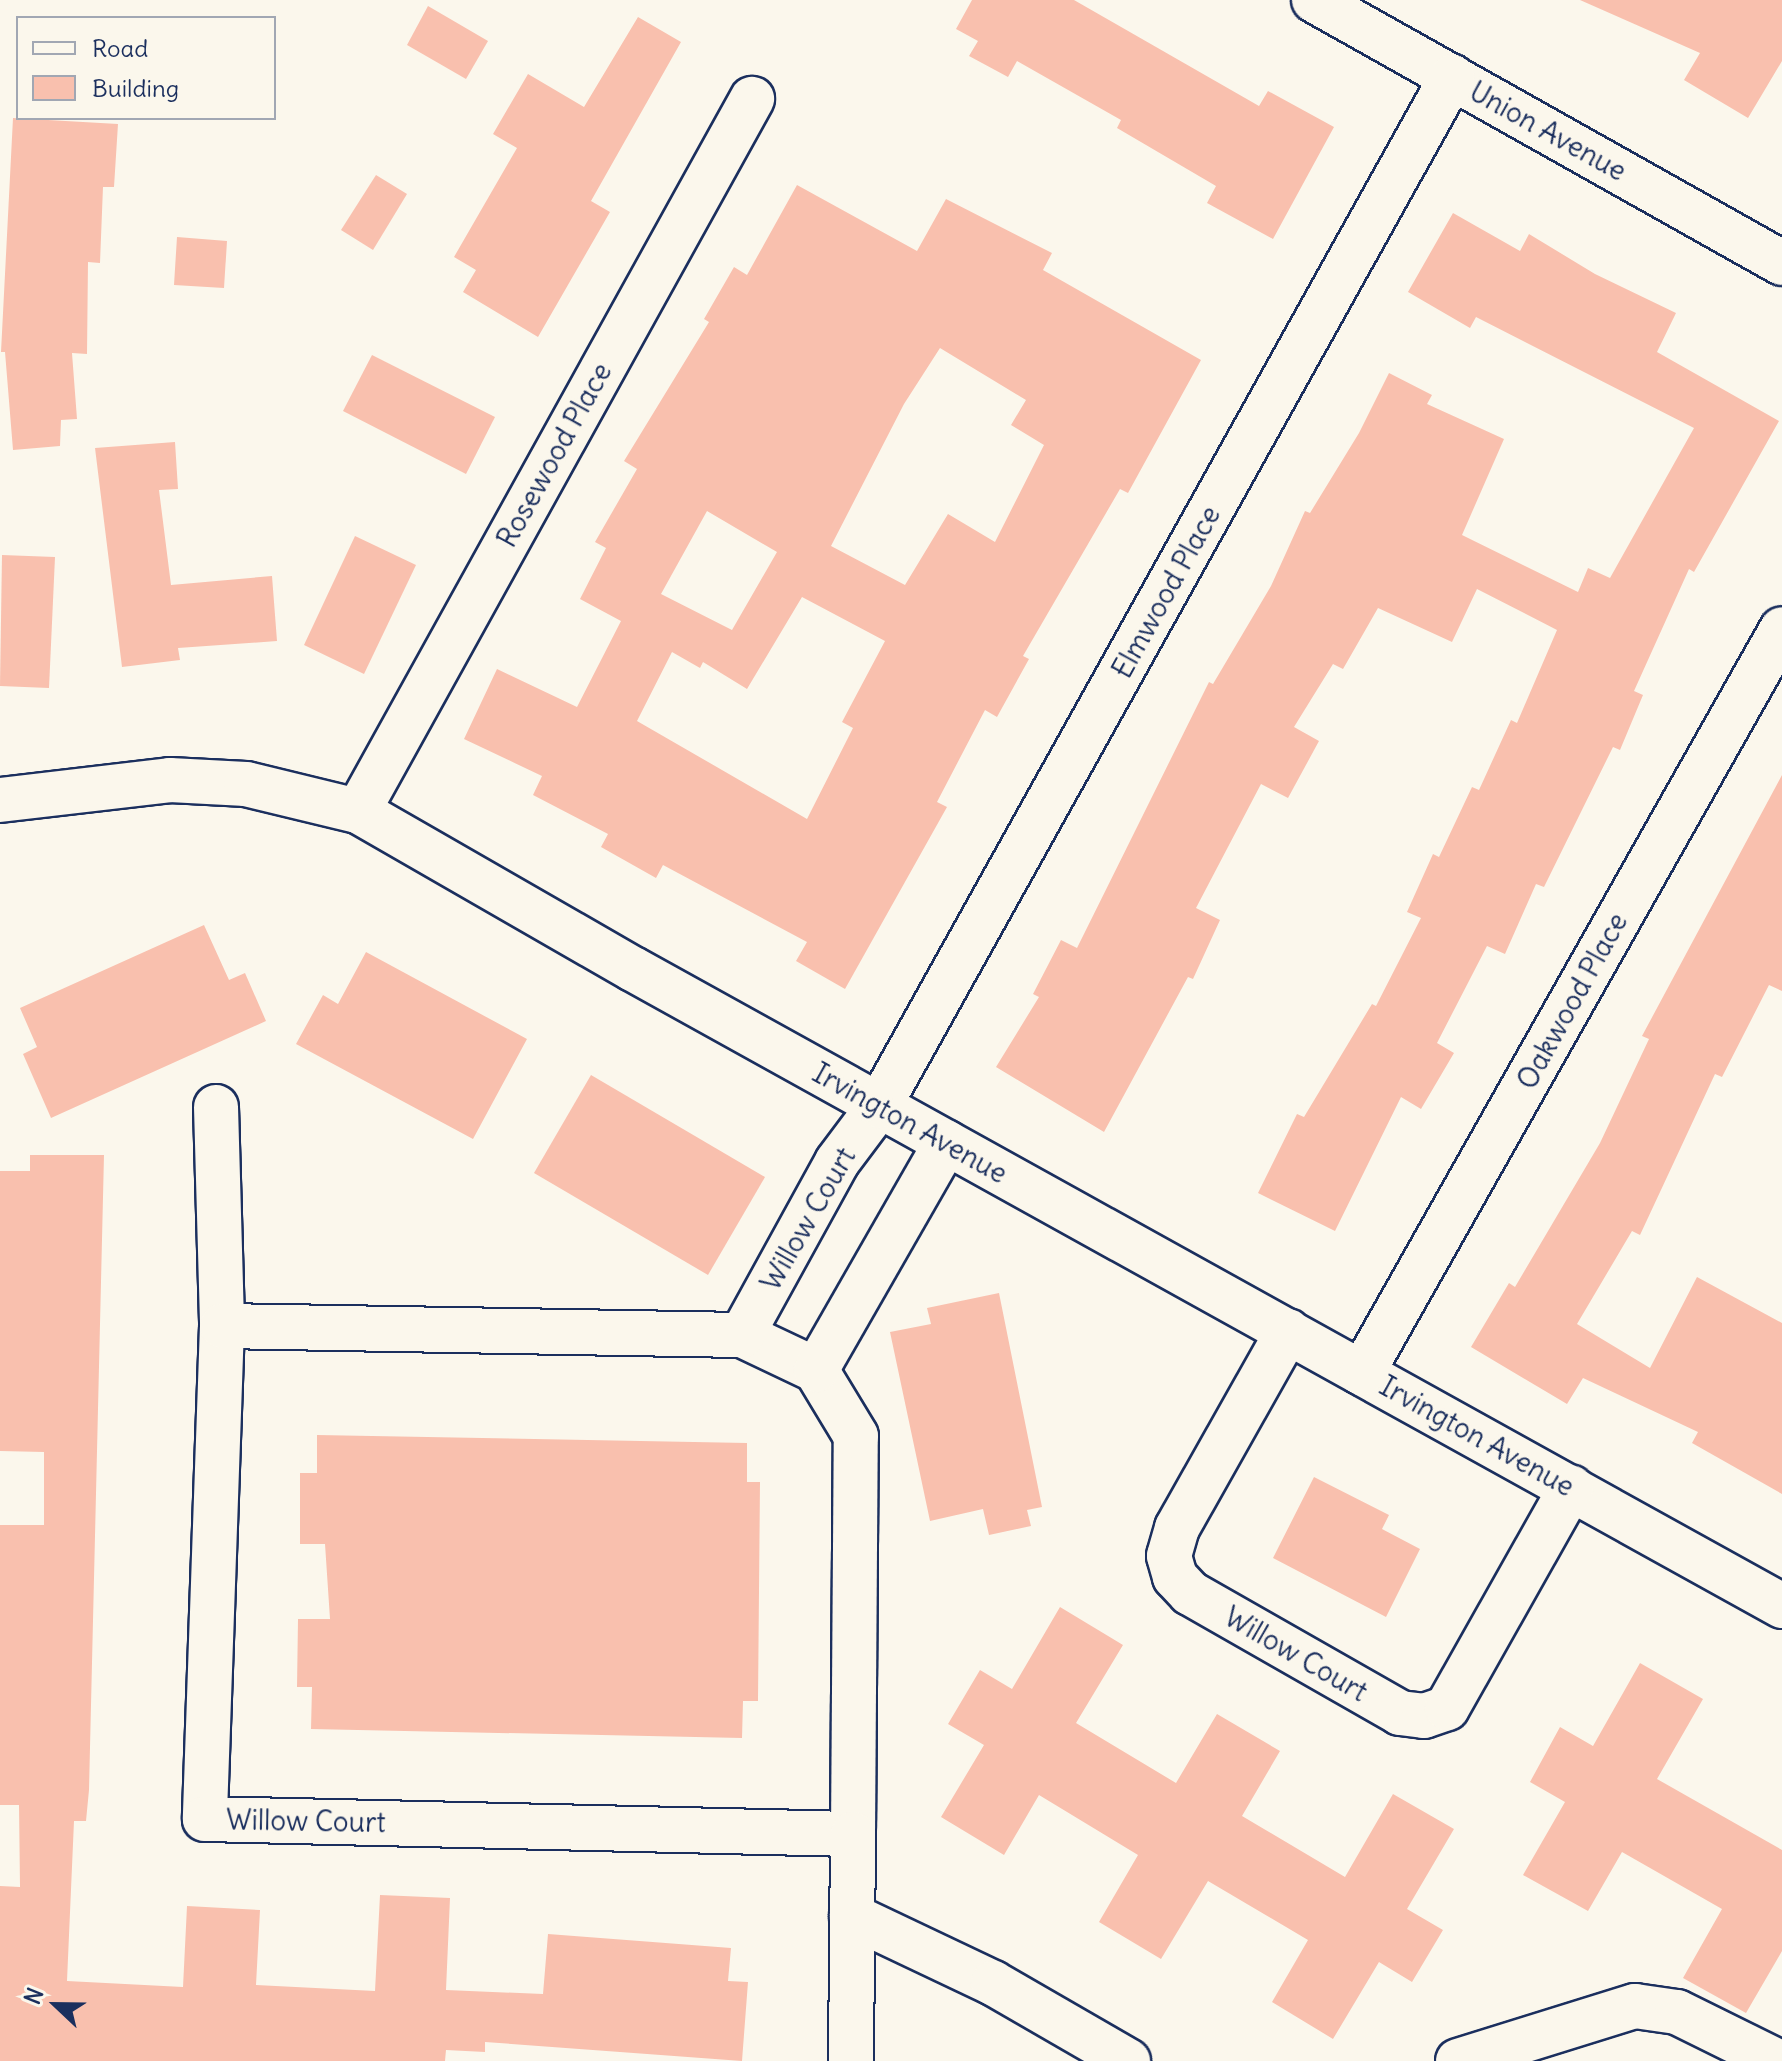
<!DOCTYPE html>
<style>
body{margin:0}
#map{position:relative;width:1782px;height:2061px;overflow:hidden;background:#fbf7ec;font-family:Delius,sans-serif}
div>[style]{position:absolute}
.building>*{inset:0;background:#f9c0ae}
.roads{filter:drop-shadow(2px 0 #1b2f5e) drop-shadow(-2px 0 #1b2f5e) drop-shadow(0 2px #1b2f5e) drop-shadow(0 -2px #1b2f5e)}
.minor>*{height:44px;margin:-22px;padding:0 22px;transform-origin:22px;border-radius:22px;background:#fbf7ec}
span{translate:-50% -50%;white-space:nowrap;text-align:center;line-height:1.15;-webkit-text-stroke:6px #fbf7ec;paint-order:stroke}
.street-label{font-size:28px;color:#1b2f5e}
.legend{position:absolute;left:16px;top:16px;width:260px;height:104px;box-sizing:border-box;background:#fbf7ec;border:2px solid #a1a7b3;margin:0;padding:10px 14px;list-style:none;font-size:24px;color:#1b2f5e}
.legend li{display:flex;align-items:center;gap:16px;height:40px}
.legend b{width:40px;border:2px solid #a1a7b3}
.north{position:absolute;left:16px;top:1965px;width:80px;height:80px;-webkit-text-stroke:6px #fbf7ec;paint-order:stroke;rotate:292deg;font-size:22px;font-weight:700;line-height:32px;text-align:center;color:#1b2f5e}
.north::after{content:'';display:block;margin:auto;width:28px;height:36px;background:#1b2f5e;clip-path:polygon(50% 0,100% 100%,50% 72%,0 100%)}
</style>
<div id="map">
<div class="building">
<div style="clip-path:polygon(972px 0,1074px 0,1259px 106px,1268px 91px,1334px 127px,1273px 239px,1207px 203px,1216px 186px,1117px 128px,1121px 120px,1017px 61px,1008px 77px,969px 56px,978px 41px,956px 29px)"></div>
<div style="clip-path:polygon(1580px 0,1782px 0,1782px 61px,1748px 118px,1684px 80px,1700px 53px)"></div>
<div style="clip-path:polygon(428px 6px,488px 41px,466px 79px,407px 45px)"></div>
<div style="clip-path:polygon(638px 17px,681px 42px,591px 201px,610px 212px,538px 337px,463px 292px,476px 270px,454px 257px,517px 148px,493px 134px,528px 74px,584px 107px)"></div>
<div style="clip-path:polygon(13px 118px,118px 124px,114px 187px,103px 187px,100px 263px,88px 262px,87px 354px,72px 353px,77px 419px,61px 420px,60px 446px,13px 450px,5px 352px,1px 352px)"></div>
<div style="clip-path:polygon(376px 175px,407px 194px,373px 250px,341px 230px)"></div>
<div style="clip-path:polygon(evenodd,797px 185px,917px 251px,946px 199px,1052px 253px,1043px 270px,1201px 360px,1128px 493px,1120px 489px,1023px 656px,1029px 659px,997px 717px,985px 710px,937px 802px,947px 807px,845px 989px,796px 961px,807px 942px,663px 865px,656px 878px,601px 847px,608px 834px,533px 795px,542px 776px,464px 739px,497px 669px,577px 707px,621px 621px,580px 599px,606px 548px,595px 542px,637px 469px,624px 461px,709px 322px,704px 319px,734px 267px,747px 275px,797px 185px,940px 348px,1026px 400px,1011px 425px,1044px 445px,995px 542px,948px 514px,905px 585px,831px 546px,904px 404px,940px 348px,797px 185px,707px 511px,777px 552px,732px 630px,661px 594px,707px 511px,797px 185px,802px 597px,885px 641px,842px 722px,853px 728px,807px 819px,637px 721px,672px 652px,700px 668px,703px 662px,747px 689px,802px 597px)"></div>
<div style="clip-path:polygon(1453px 213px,1520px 251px,1529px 234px,1595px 274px,1676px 313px,1657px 352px,1779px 421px,1694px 572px,1689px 569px,1634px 691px,1643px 695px,1620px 750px,1613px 747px,1544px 887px,1536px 884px,1505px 954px,1487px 946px,1437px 1043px,1454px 1053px,1421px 1109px,1401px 1097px,1335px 1231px,1258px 1193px,1297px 1114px,1304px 1117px,1372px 1004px,1376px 1006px,1421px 918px,1407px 912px,1433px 854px,1439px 857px,1472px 787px,1479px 790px,1511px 720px,1517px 723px,1557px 630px,1477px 589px,1452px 642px,1378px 608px,1343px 669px,1333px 664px,1294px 727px,1319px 741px,1288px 798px,1261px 784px,1196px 908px,1220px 920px,1193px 979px,1188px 977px,1104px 1132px,996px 1067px,1039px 997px,1033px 994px,1061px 940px,1077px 948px,1209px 682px,1213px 684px,1271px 586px,1305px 511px,1310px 513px,1359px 433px,1389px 373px,1432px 395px,1427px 404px,1504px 439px,1462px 535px,1578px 592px,1588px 568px,1610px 578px,1694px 428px,1476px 317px,1470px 328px,1408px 292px)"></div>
<div style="clip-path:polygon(177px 237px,227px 241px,224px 288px,174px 285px)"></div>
<div style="clip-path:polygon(372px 355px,495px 417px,466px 474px,343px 411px)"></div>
<div style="clip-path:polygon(175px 442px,178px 489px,159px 490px,171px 585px,272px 576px,277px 641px,178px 648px,180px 660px,122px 667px,95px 448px)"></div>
<div style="clip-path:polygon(355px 536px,416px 565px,364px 674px,304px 645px)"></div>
<div style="clip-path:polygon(2px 555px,55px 557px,49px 688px,0 686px)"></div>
<div style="clip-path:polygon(1782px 775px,1782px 991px,1769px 985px,1722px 1077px,1715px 1074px,1640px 1235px,1632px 1231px,1577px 1324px,1650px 1368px,1697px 1277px,1782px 1323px,1782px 1494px,1692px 1443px,1698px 1432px,1583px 1378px,1567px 1404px,1471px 1347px,1509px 1283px,1515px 1287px,1600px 1143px,1649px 1039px,1642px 1036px)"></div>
<div style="clip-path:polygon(204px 925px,229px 980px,245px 973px,266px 1021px,51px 1118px,23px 1054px,37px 1047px,20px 1008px)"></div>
<div style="clip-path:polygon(366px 952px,527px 1039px,473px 1139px,296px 1044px,323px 995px,338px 1004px)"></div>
<div style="clip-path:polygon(591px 1075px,765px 1177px,708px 1275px,534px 1173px)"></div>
<div style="clip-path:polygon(30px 1155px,104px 1155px,89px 1790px,86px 1821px,74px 1821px,67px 1981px,183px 1987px,187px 1906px,260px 1910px,256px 1985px,375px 1991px,380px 1895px,450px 1898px,446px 1990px,543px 1994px,548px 1934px,731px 1948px,728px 1981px,748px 1982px,742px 2061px,485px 2042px,485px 2052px,446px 2050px,445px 2061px,0 2061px,0 1886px,20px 1887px,19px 1805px,0 1805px,0 1525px,44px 1525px,44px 1452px,0 1451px,0 1171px,30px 1171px)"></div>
<div style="clip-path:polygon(999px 1293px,1042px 1507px,1027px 1510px,1031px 1526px,989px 1535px,983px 1509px,930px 1521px,890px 1332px,931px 1324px,927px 1308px)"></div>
<div style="clip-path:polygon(317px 1435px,747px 1443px,747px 1482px,760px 1482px,758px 1701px,743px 1701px,742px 1738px,311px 1729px,312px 1687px,297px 1687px,298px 1619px,330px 1619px,325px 1544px,300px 1544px,300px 1473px,317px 1473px)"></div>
<div style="clip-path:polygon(1314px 1477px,1389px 1515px,1382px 1529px,1420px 1549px,1386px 1617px,1273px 1558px)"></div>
<div style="clip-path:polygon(1060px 1607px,1123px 1645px,1076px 1723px,1176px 1783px,1217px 1714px,1280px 1751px,1242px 1816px,1345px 1877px,1393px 1794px,1454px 1829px,1407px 1909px,1443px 1930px,1412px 1982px,1379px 1962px,1333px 2039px,1272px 2002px,1308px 1940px,1208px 1881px,1161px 1959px,1099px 1922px,1138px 1855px,1039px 1795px,1004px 1855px,941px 1817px,984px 1745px,948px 1724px,980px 1670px,1012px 1689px)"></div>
<div style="clip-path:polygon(1640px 1663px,1703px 1699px,1657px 1779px,1782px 1850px,1782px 1951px,1746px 2013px,1683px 1978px,1722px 1909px,1622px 1852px,1588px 1911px,1523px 1875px,1565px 1802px,1530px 1782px,1560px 1727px,1593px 1746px)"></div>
</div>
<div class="roads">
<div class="minor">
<div style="left:1314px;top:0;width:537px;rotate:29.33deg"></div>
<div style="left:0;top:800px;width:171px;rotate:-6.7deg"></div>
<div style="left:170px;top:780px;width:76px;rotate:3deg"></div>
<div style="left:246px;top:784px;width:115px;rotate:13.6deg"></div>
<div style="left:358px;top:811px;width:317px;rotate:29.9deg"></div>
<div style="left:633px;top:969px;width:1314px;rotate:29deg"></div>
<div style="left:358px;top:811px;width:814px;rotate:-61.04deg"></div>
<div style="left:216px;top:1107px;width:219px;rotate:88.4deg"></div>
<div style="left:222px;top:1326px;width:493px;rotate:92deg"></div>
<div style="left:205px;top:1819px;width:648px;rotate:1.33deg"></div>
<div style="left:853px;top:1834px;width:398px;rotate:-89.6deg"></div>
<div style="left:856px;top:1436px;width:77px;rotate:-121.2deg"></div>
<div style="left:816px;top:1370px;width:82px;rotate:-154.7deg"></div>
<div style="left:742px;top:1335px;width:520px;rotate:-179.01deg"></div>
<div style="left:1288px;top:1331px;width:226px;rotate:119.4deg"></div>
<div style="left:1177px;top:1528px;width:29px;rotate:106deg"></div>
<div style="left:1169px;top:1556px;width:22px;rotate:74deg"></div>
<div style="left:1175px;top:1577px;width:22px;rotate:47deg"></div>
<div style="left:1190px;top:1593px;width:242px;rotate:29.7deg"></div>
<div style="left:1400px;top:1713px;width:24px;rotate:7deg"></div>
<div style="left:1424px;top:1716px;width:24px;rotate:-19deg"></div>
<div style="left:1447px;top:1708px;width:253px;rotate:-60.6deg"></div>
<div style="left:742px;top:1335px;width:197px;rotate:-61.2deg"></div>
<div style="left:837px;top:1162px;width:70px;rotate:-53.1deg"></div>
<div style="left:879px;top:1106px;width:1178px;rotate:-60.89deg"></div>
<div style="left:816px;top:1370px;width:262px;rotate:-60.2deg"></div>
<div style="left:1362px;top:1373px;width:854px;rotate:-60.55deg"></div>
<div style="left:852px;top:1916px;width:156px;rotate:25.4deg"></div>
<div style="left:993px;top:1983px;width:156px;rotate:30deg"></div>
<div style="left:851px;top:2061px;width:227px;rotate:-89.5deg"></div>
<div style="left:1458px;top:2061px;width:185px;rotate:-17.3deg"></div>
<div style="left:1635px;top:2006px;width:42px;rotate:8.1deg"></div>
<div style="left:1677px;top:2012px;width:110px;rotate:26.3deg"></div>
</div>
</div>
<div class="street-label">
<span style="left:1548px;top:131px;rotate:29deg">Union Avenue</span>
<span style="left:554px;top:455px;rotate:-61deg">Rosewood Place</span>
<span style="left:1166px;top:592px;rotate:-61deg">Elmwood Place</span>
<span style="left:1572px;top:1001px;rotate:-61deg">Oakwood Place</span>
<span style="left:910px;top:1123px;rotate:29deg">Irvington Avenue</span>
<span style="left:808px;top:1219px;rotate:-60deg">Willow Court</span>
<span style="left:1477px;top:1436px;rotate:29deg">Irvington Avenue</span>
<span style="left:1296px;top:1654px;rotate:30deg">Willow Court</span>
<span style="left:306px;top:1821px;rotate:1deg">Willow Court</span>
</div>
<ul class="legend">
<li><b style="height:10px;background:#fbf7ec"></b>Road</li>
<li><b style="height:22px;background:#f9c0ae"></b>Building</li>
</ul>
<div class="north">N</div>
</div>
